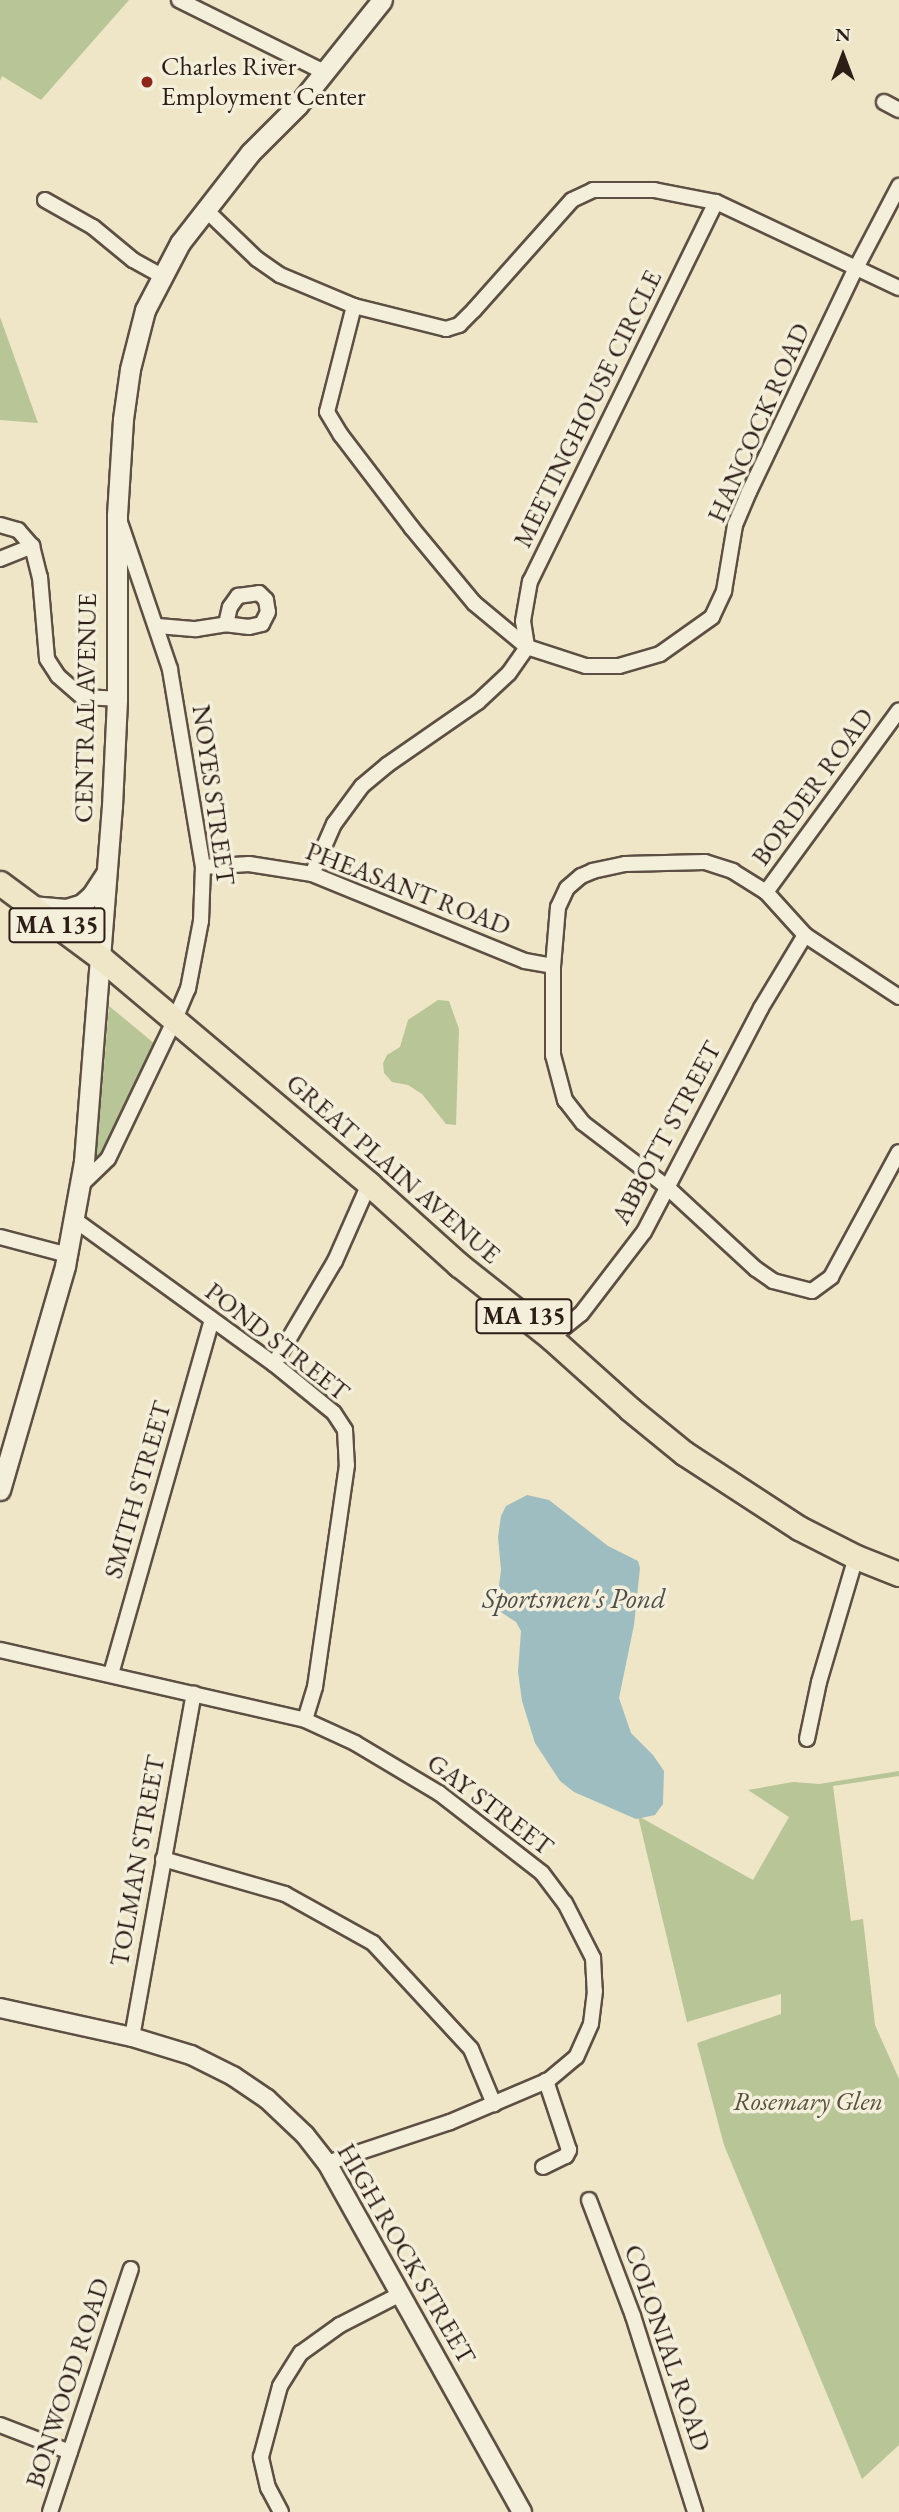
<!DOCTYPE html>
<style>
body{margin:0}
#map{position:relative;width:899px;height:2512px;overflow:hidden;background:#eee6c7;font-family:"EB Garamond",serif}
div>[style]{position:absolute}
.green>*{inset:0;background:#b8c596}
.water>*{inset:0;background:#9ebdc0}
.roads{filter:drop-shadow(2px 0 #5d4f43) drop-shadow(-2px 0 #5d4f43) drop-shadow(0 2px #5d4f43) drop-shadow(0 -2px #5d4f43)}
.minor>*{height:14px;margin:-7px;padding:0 7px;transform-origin:7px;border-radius:7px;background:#f4efdb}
.tertiary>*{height:18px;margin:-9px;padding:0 9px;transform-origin:9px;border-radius:9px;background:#f4efdb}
.secondary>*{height:19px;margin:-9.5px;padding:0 9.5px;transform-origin:9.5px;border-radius:9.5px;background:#f4efdb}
.primary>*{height:23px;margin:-11.5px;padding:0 11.5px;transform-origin:11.5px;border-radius:11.5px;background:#eee6c7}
.dots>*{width:19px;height:19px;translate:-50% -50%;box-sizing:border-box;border:4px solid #f4efdb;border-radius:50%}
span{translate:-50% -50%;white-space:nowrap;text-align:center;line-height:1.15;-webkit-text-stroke:7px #f4efdb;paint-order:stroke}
.shield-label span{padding:2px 5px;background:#f4efdb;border:2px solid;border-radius:5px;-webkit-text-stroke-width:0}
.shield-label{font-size:24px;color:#2d1d17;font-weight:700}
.poi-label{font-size:26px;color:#2d1d17}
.left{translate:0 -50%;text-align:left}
.street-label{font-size:26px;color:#2d1d17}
.park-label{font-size:26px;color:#574f3d;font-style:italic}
.water-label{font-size:28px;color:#4f4d4a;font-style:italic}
.north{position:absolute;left:808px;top:21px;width:70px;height:70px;-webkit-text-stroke:5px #f4efdb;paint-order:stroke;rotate:0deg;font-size:19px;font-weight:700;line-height:28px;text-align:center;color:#2d1d17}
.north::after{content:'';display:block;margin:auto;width:24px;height:32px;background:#2d1d17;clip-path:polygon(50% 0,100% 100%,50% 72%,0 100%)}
</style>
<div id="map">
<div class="green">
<div style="clip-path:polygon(0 0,129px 0,41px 100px,2px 76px,0 81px)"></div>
<div style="clip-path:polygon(0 317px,38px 423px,0 420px)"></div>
<div style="clip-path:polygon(438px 1000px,449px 1001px,459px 1029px,456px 1125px,446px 1124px,422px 1094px,408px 1085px,392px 1082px,384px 1073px,383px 1063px,387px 1055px,400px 1047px,408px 1020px)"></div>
<div style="clip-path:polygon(109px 1006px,155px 1044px,103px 1155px,96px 1160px)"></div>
<div style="clip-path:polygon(899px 1771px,899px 1776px,833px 1786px,851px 1921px,863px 1919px,875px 2025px,899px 2079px,899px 2445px,862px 2479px,724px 2145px,697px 2043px,781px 2014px,781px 1994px,687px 2022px,638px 1816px,753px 1880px,789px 1817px,748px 1790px,793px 1782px,819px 1784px)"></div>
</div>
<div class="water">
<div style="clip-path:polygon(527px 1495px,549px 1500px,608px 1546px,638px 1561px,640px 1568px,634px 1625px,619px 1698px,631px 1733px,653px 1755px,664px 1771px,663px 1804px,655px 1815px,636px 1819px,574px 1792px,560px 1781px,535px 1743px,522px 1701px,518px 1672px,521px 1631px,516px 1622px,496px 1609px,501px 1570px,498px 1537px,501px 1516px,506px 1506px)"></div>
</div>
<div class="roads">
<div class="minor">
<div style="left:179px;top:0;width:162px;rotate:26.4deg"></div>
<div style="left:884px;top:102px;width:17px;rotate:28deg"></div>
<div style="left:45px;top:200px;width:55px;rotate:29.4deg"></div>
<div style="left:93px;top:227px;width:52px;rotate:39.5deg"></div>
<div style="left:133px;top:260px;width:33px;rotate:29deg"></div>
<div style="left:716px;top:202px;width:202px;rotate:25.2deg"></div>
<div style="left:205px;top:209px;width:72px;rotate:43.9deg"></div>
<div style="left:257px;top:259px;width:28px;rotate:35deg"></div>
<div style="left:280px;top:275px;width:80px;rotate:22.7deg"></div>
<div style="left:354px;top:306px;width:109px;rotate:104.3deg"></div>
<div style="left:327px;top:412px;width:27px;rotate:59deg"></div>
<div style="left:341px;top:435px;width:116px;rotate:52.7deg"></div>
<div style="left:411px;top:527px;width:99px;rotate:50.3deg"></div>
<div style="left:474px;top:603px;width:69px;rotate:39.7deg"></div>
<div style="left:527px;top:647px;width:62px;rotate:17.9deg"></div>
<div style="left:586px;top:666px;width:33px"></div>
<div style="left:619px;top:666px;width:43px;rotate:-16.3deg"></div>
<div style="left:660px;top:654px;width:64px;rotate:-35.4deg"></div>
<div style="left:712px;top:617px;width:29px;rotate:-65deg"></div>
<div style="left:724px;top:591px;width:67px;rotate:-80.5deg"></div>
<div style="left:735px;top:525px;width:36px;rotate:-67deg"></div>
<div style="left:749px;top:492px;width:248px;rotate:-64.5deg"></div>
<div style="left:856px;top:268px;width:93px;rotate:-62.3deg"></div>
<div style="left:354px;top:306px;width:95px;rotate:14deg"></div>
<div style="left:446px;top:329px;width:14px;rotate:-17deg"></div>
<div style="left:459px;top:325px;width:21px;rotate:-45deg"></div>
<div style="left:474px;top:310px;width:147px;rotate:-48.3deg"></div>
<div style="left:572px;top:200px;width:23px;rotate:-25deg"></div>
<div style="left:593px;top:190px;width:61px"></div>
<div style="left:654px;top:190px;width:63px;rotate:11deg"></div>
<div style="left:716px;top:202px;width:422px;rotate:116.1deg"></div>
<div style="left:530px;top:581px;width:41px;rotate:99.9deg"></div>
<div style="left:523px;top:621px;width:26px;rotate:81deg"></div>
<div style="left:0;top:525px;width:19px;rotate:16deg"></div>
<div style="left:18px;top:530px;width:21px;rotate:49deg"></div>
<div style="left:32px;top:546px;width:32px;rotate:76deg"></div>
<div style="left:40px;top:577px;width:82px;rotate:85.1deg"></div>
<div style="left:47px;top:659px;width:20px;rotate:57deg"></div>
<div style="left:58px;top:676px;width:32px;rotate:41deg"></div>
<div style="left:82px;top:697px;width:35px;rotate:3deg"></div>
<div style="left:0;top:559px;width:35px;rotate:-22deg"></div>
<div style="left:158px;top:626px;width:38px;rotate:5deg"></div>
<div style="left:196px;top:629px;width:30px;rotate:-9deg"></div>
<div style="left:226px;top:624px;width:17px;rotate:-77deg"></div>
<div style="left:230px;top:607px;width:14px;rotate:-54deg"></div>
<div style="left:238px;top:596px;width:21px;rotate:-8deg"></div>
<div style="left:259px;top:593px;width:10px;rotate:45deg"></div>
<div style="left:266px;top:600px;width:12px;rotate:81deg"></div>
<div style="left:268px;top:612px;width:13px;rotate:117deg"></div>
<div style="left:262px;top:624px;width:13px;rotate:167deg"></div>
<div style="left:249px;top:627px;width:23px;rotate:-173deg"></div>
<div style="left:203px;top:867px;width:46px;rotate:-3.7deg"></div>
<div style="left:249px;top:864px;width:64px;rotate:9deg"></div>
<div style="left:312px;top:874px;width:230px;rotate:22.2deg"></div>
<div style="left:525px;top:961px;width:28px;rotate:10deg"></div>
<div style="left:312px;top:874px;width:55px;rotate:-66.3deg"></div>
<div style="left:334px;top:824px;width:47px;rotate:-53.6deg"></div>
<div style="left:362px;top:786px;width:33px;rotate:-40deg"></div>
<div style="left:387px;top:765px;width:111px;rotate:-34.7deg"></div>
<div style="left:478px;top:702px;width:42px;rotate:-43.1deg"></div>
<div style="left:509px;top:673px;width:32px;rotate:-55deg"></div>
<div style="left:766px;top:892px;width:225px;rotate:-53.8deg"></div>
<div style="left:899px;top:997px;width:113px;rotate:-146.6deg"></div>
<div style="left:805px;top:935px;width:58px;rotate:-132.2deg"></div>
<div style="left:766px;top:892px;width:39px;rotate:-148deg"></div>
<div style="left:733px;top:871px;width:29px;rotate:-162deg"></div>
<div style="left:705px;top:862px;width:80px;rotate:178.6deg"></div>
<div style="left:625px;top:864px;width:33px;rotate:168deg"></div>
<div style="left:593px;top:871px;width:13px;rotate:157deg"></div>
<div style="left:581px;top:876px;width:18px;rotate:139deg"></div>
<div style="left:567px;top:888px;width:21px;rotate:115deg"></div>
<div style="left:558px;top:907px;width:59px;rotate:94.8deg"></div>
<div style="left:553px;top:966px;width:89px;rotate:90deg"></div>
<div style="left:553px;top:1055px;width:47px;rotate:75.1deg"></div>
<div style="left:565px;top:1100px;width:29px;rotate:52deg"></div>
<div style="left:583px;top:1123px;width:106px;rotate:37.3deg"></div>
<div style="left:667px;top:1187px;width:121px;rotate:42.7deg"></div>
<div style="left:756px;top:1269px;width:21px;rotate:35deg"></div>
<div style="left:773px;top:1281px;width:40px;rotate:14.4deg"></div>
<div style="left:812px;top:1291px;width:24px;rotate:-36deg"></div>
<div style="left:831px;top:1277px;width:142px;rotate:-61.5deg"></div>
<div style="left:81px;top:1185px;width:37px;rotate:-44deg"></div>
<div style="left:108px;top:1159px;width:155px;rotate:-64.4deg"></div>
<div style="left:175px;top:1019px;width:33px;rotate:-67deg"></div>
<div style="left:188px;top:989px;width:69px;rotate:-79.2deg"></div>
<div style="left:201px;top:921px;width:54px;rotate:-87.9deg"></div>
<div style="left:203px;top:867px;width:201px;rotate:-99.5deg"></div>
<div style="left:170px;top:669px;width:152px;rotate:-108.8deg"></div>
<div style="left:75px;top:1220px;width:246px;rotate:35.9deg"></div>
<div style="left:274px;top:1364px;width:77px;rotate:39.2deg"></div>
<div style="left:334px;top:1413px;width:20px;rotate:57deg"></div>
<div style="left:345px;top:1430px;width:35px;rotate:87deg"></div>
<div style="left:347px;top:1465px;width:224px;rotate:98.2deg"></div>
<div style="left:315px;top:1687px;width:34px;rotate:107deg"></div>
<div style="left:0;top:1237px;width:70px;rotate:14.8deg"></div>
<div style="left:551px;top:1338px;width:38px;rotate:-39deg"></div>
<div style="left:581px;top:1314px;width:103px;rotate:-52.5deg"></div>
<div style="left:644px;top:1232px;width:253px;rotate:-62.4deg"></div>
<div style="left:761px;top:1008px;width:85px;rotate:-58.9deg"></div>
<div style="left:274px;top:1364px;width:120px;rotate:-59.4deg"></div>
<div style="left:335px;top:1261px;width:84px;rotate:-66.2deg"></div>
<div style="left:0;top:1650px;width:313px;rotate:12.9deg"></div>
<div style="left:305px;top:1720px;width:55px;rotate:24.7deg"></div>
<div style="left:355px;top:1743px;width:98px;rotate:30.8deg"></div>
<div style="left:439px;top:1793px;width:130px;rotate:37.8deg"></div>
<div style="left:542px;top:1873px;width:38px;rotate:53deg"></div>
<div style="left:565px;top:1903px;width:62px;rotate:63deg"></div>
<div style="left:593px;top:1958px;width:33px;rotate:87deg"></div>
<div style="left:595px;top:1991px;width:33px;rotate:97deg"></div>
<div style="left:591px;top:2024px;width:36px;rotate:114deg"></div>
<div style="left:576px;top:2057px;width:35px;rotate:140deg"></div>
<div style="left:549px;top:2080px;width:108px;rotate:157deg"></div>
<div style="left:450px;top:2122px;width:130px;rotate:161.6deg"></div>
<div style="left:111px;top:1674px;width:368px;rotate:-74.1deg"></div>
<div style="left:807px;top:1739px;width:58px;rotate:-78.1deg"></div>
<div style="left:819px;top:1682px;width:130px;rotate:-73.5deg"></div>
<div style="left:163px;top:1859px;width:127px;rotate:16deg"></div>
<div style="left:285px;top:1894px;width:101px;rotate:29.1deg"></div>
<div style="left:373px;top:1943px;width:144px;rotate:47.2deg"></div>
<div style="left:471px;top:2049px;width:60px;rotate:67.3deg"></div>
<div style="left:132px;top:2037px;width:349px;rotate:-79.8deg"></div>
<div style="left:543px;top:2167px;width:25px;rotate:-26deg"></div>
<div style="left:566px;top:2156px;width:7px;rotate:-63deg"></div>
<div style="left:569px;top:2150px;width:73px;rotate:-108.4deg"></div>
<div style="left:589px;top:2200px;width:124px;rotate:69.2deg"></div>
<div style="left:633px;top:2316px;width:206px;rotate:72.4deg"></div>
<div style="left:0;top:2425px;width:75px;rotate:21.1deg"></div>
<div style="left:50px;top:2512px;width:256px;rotate:-71.6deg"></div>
<div style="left:281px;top:2512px;width:27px;rotate:-118deg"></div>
<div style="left:268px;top:2488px;width:32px;rotate:-103deg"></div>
<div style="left:261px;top:2457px;width:73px;rotate:-75deg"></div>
<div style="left:280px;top:2386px;width:39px;rotate:-58deg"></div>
<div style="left:301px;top:2353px;width:48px;rotate:-35.7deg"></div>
<div style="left:340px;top:2325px;width:66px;rotate:-27deg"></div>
</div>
<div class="tertiary">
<div style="left:0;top:2008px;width:135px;rotate:12.4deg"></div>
<div style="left:132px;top:2037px;width:62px;rotate:17deg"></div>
<div style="left:191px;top:2055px;width:47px;rotate:26.6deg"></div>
<div style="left:233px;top:2076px;width:41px;rotate:34.1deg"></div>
<div style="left:267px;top:2099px;width:52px;rotate:43.5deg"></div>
<div style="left:305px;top:2135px;width:36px;rotate:52deg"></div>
<div style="left:327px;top:2163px;width:400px;rotate:60.8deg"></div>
</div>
<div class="secondary">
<div style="left:31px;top:906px;width:35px;rotate:5deg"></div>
<div style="left:66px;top:909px;width:17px;rotate:-17deg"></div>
<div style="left:82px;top:904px;width:13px;rotate:-42deg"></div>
<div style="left:92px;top:895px;width:24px;rotate:-57deg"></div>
<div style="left:0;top:1490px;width:233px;rotate:-73.8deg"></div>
<div style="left:65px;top:1266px;width:107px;rotate:-79.7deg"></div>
<div style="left:84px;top:1161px;width:356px;rotate:-85.5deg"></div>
<div style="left:112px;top:806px;width:107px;rotate:-87.3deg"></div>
<div style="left:117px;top:699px;width:184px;rotate:-90deg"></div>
<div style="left:117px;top:515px;width:96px;rotate:-86.4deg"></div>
<div style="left:123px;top:419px;width:50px;rotate:-82deg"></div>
<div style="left:130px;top:369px;width:61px;rotate:-75.7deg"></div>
<div style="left:145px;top:310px;width:76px;rotate:-62.4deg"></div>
<div style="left:180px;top:243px;width:114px;rotate:-52.1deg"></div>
<div style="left:250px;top:153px;width:68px;rotate:-45deg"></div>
<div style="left:298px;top:105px;width:134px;rotate:-51.3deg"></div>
</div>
<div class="primary">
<div style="left:0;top:883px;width:126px;rotate:36.6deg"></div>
<div style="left:101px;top:958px;width:351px;rotate:40.1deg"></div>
<div style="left:369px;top:1184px;width:121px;rotate:42deg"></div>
<div style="left:459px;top:1265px;width:117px;rotate:38.4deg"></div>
<div style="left:551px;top:1338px;width:106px;rotate:41.9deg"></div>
<div style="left:630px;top:1409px;width:70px;rotate:39.2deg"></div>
<div style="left:684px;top:1453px;width:137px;rotate:33.1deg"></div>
<div style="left:799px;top:1528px;width:64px;rotate:27deg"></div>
<div style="left:856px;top:1557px;width:46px;rotate:21.6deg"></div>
</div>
</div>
<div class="dots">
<div style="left:147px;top:82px;background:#8f2418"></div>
</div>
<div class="shield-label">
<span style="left:57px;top:925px">MA 135</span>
<span style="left:524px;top:1316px">MA 135</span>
</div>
<div class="poi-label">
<span class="left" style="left:161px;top:82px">Charles River<br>Employment Center</span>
</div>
<div class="street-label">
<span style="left:588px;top:409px;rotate:-64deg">MEETINGHOUSE CIRCLE</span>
<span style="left:759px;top:423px;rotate:-66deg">HANCOCK ROAD</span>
<span style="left:86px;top:708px;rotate:-89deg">CENTRAL AVENUE</span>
<span style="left:813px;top:787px;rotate:-54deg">BORDER ROAD</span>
<span style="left:213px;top:795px;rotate:82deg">NOYES STREET</span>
<span style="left:408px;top:889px;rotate:21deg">PHEASANT ROAD</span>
<span style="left:667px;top:1133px;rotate:-62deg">ABBOTT STREET</span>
<span style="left:393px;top:1169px;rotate:41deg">GREAT PLAIN AVENUE</span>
<span style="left:277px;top:1342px;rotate:38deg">POND STREET</span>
<span style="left:138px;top:1490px;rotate:-74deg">SMITH STREET</span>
<span style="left:490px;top:1805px;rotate:37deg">GAY STREET</span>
<span style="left:138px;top:1861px;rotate:-80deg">TOLMAN STREET</span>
<span style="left:406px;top:2254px;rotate:60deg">HIGH ROCK STREET</span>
<span style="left:667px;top:2348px;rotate:71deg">COLONIAL ROAD</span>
<span style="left:68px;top:2383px;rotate:-72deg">BONWOOD ROAD</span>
</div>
<div class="park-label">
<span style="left:808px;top:2102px">Rosemary Glen</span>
</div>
<div class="water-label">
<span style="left:574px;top:1598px">Sportsmen's Pond</span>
</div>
<div class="north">N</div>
</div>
